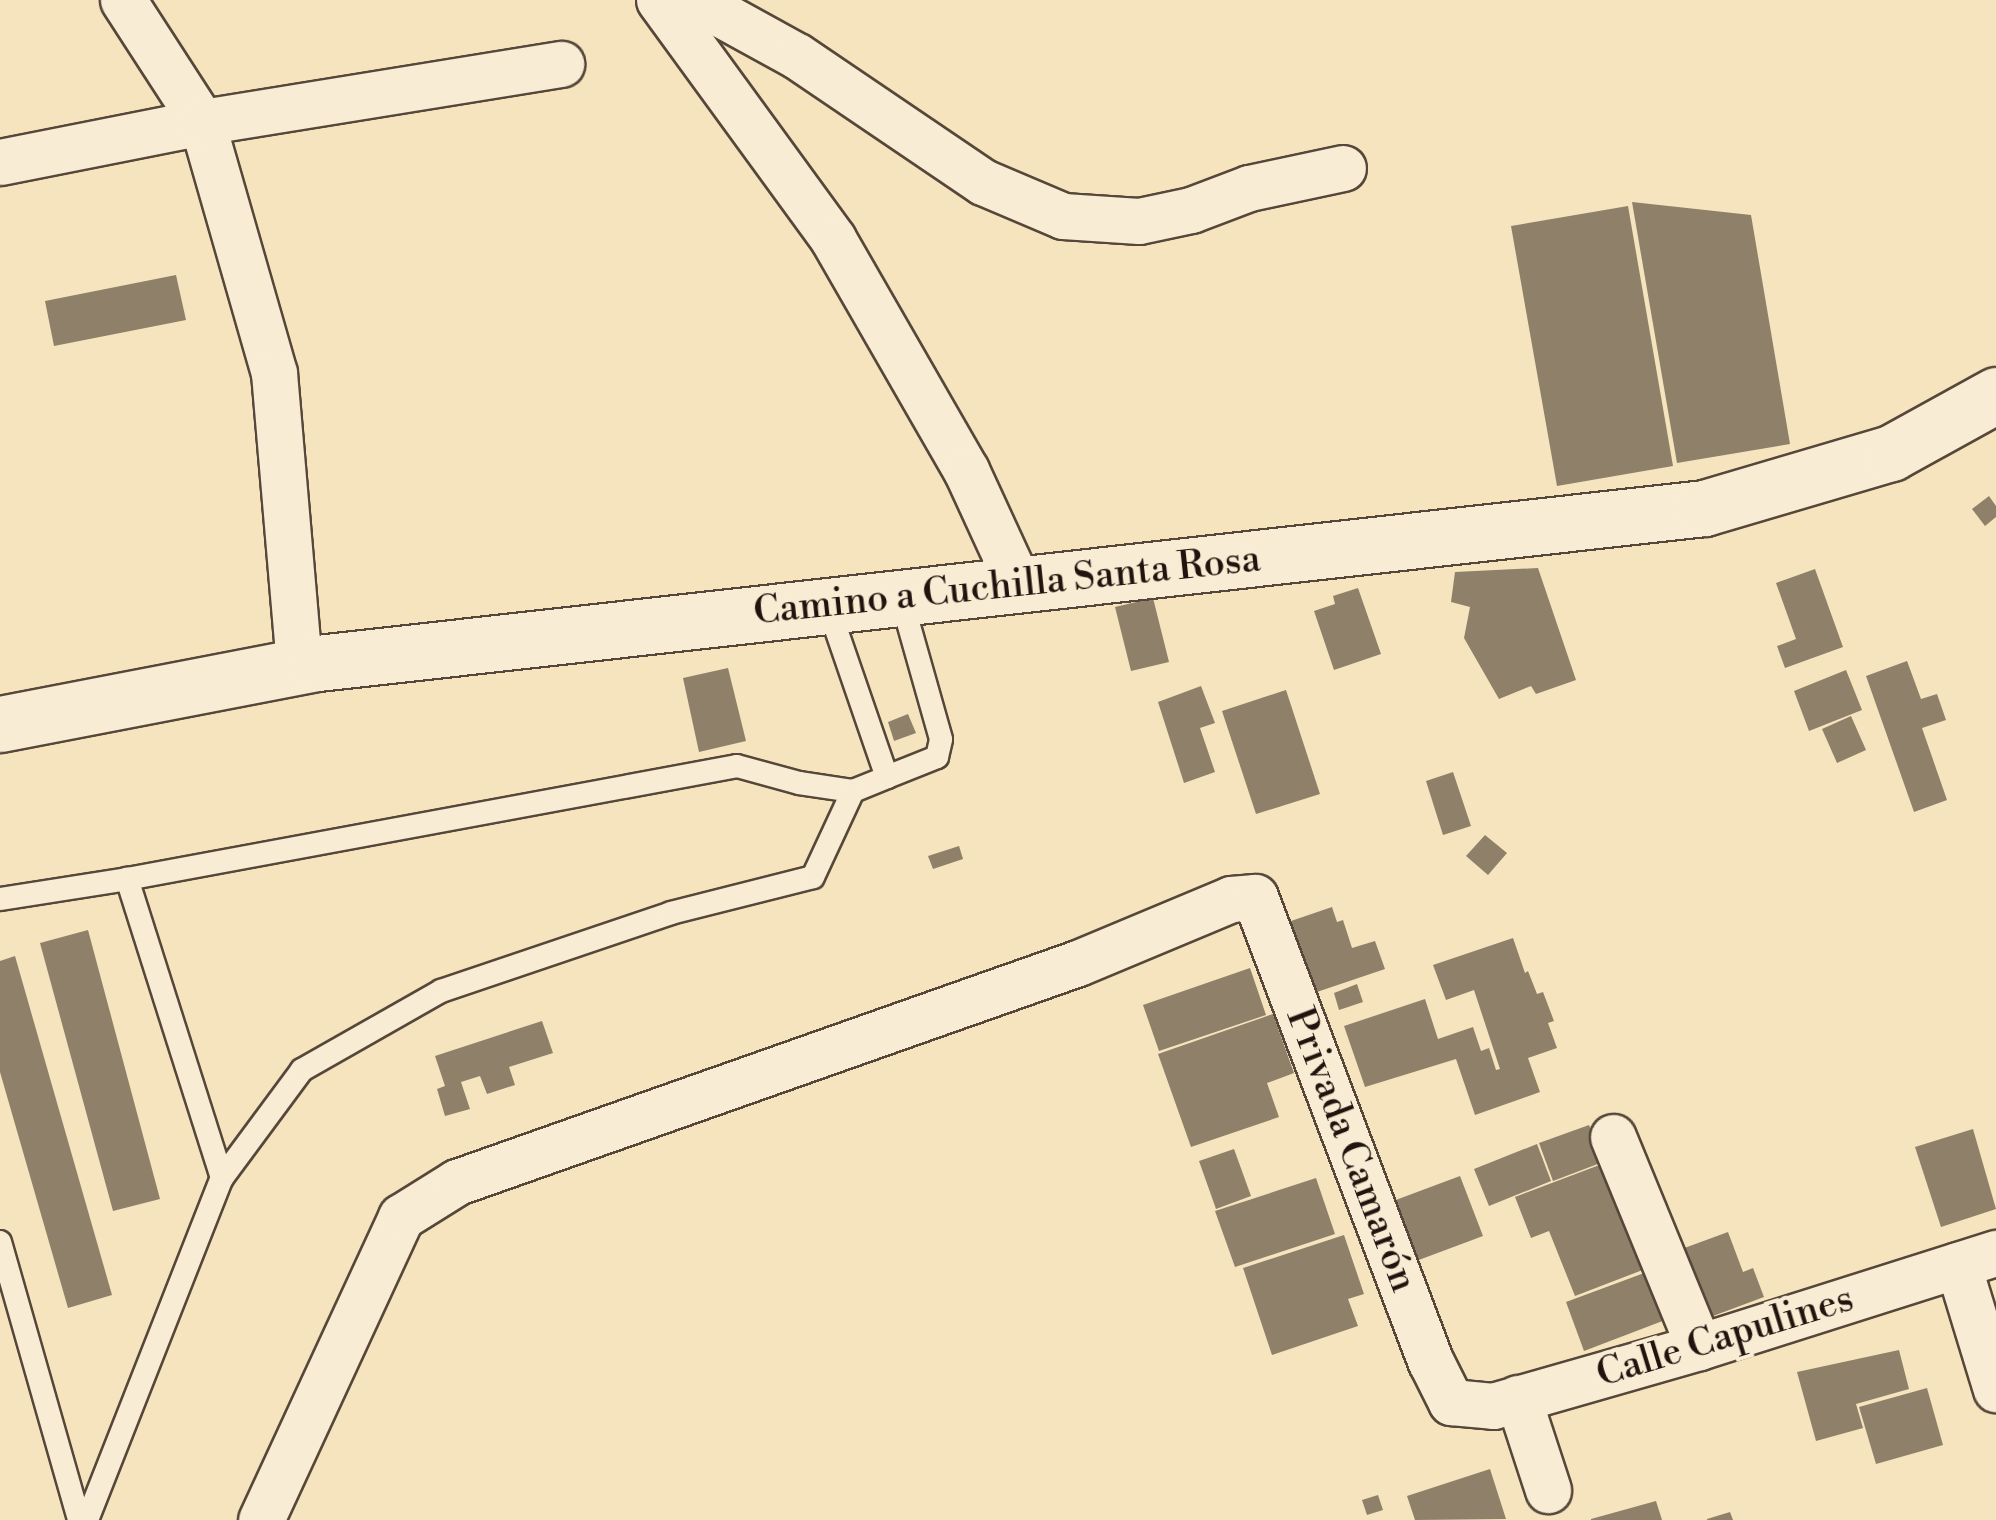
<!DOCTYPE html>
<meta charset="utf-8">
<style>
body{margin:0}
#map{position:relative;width:1996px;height:1520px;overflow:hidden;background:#f5e4bd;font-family:"Libre Bodoni",serif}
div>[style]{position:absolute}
.building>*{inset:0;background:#8f8069}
.roads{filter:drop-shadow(2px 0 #56473a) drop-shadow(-2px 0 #56473a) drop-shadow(0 2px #56473a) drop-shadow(0 -2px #56473a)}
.service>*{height:22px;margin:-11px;padding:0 11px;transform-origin:11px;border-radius:11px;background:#f8edd4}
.minor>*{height:45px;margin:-22.5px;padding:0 22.5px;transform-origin:22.5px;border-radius:22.5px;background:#f8edd4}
.tertiary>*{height:55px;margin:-27.5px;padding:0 27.5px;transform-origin:27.5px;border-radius:27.5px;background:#f8edd4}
span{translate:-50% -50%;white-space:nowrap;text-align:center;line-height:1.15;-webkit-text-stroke:8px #f8edd4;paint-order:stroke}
.street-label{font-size:38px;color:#21130e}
</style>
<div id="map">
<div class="building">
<div style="clip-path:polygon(1632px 202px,1751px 215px,1790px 444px,1677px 463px)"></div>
<div style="clip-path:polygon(1628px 206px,1673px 466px,1557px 486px,1511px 226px)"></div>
<div style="clip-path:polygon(176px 275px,186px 320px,54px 346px,45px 301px)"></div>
<div style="clip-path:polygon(1989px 496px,1996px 506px,1996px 517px,1985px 526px,1972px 509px)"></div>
<div style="clip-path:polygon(1538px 568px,1576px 680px,1536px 694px,1531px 686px,1499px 699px,1464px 638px,1470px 607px,1451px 602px,1455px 572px)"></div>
<div style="clip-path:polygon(1815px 569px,1843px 647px,1785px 668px,1777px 646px,1796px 639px,1776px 583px)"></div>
<div style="clip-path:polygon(1358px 588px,1381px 654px,1334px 670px,1314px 611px,1335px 604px,1333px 596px)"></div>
<div style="clip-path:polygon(1153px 598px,1169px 662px,1131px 671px,1115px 607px)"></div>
<div style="clip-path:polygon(1907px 661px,1921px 699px,1937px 694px,1946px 720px,1922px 728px,1947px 800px,1914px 812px,1866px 676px)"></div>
<div style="clip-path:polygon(728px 668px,746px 741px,699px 752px,683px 678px)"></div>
<div style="clip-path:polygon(1846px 670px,1862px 710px,1809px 731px,1794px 691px)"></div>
<div style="clip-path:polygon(1201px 686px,1215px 723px,1200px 728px,1215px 772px,1184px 783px,1158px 702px)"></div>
<div style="clip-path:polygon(1286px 690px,1320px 794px,1256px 814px,1222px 711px)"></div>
<div style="clip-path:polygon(908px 714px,916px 733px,894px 741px,888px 722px)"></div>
<div style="clip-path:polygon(1851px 716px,1866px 750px,1837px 763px,1822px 729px)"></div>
<div style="clip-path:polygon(1453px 772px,1471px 826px,1443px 835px,1426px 781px)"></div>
<div style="clip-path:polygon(1485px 835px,1507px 853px,1488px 875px,1466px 856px)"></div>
<div style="clip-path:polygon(959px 846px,963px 859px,933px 869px,928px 856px)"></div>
<div style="clip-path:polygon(1332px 907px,1337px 922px,1343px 920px,1352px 948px,1375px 941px,1385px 969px,1308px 995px,1291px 921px)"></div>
<div style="clip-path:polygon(88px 930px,160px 1199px,113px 1211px,40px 943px)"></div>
<div style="clip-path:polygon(1513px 938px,1525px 973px,1528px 971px,1537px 994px,1543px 992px,1554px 1021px,1548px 1023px,1557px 1048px,1528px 1058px,1540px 1092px,1475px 1115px,1456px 1059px,1365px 1087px,1344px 1026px,1425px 999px,1438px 1039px,1473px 1027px,1481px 1051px,1489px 1048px,1496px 1070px,1500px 1069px,1474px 990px,1446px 1000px,1433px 965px)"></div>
<div style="clip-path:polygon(15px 956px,112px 1295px,68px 1308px,0 1072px,0 961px)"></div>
<div style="clip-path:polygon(1250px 968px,1266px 1015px,1159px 1051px,1143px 1005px)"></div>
<div style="clip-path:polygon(1357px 984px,1363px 1002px,1339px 1010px,1334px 993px)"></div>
<div style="clip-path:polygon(1273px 1014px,1294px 1073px,1267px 1083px,1279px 1117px,1191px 1147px,1158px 1054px)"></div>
<div style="clip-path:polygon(542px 1021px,553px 1053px,509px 1067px,515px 1085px,487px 1094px,480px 1076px,461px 1082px,470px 1109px,445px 1116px,437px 1089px,445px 1086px,435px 1056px)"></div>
<div style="clip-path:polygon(1589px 1125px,1603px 1162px,1553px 1181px,1539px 1143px)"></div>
<div style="clip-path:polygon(1973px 1129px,1996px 1209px,1941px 1227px,1915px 1147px)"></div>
<div style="clip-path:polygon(1537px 1144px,1551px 1181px,1489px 1206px,1474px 1169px)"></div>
<div style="clip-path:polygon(1234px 1149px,1251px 1196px,1216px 1209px,1199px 1161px)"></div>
<div style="clip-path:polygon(1610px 1161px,1653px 1266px,1575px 1296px,1549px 1231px,1531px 1238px,1515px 1197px)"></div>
<div style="clip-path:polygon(1460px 1176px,1483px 1236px,1400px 1267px,1377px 1207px)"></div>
<div style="clip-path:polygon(1316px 1178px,1335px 1234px,1235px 1267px,1215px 1211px)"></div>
<div style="clip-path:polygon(1728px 1232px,1743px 1272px,1753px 1268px,1764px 1297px,1705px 1319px,1679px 1250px)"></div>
<div style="clip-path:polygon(1344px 1235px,1364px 1294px,1348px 1299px,1358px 1326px,1272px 1355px,1243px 1268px)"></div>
<div style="clip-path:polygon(1655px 1269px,1673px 1317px,1584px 1351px,1566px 1302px)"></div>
<div style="clip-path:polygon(1899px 1350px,1909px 1389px,1856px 1404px,1863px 1428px,1816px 1441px,1797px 1372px)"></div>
<div style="clip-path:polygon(1927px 1388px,1943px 1445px,1876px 1464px,1859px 1407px)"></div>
<div style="clip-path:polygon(1490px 1469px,1506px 1519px,1415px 1520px,1407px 1496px)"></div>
<div style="clip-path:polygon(1378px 1495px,1383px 1510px,1367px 1515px,1362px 1500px)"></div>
<div style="clip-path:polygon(1656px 1501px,1662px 1520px,1591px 1520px,1591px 1519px)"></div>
<div style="clip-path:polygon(1730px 1512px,1733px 1520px,1707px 1520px,1707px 1519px)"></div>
</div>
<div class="roads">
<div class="service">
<div style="left:828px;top:606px;width:181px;rotate:71deg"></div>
<div style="left:887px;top:777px;width:54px;rotate:-21.8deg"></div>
<div style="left:937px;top:757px;width:18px;rotate:-77deg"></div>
<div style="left:941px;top:739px;width:147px;rotate:-105.8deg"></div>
<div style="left:0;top:899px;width:129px;rotate:-8.9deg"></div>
<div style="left:222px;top:1178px;width:314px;rotate:-107.6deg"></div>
<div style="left:127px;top:879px;width:620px;rotate:-10.49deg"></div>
<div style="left:737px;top:766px;width:64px;rotate:15.3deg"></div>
<div style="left:799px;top:783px;width:55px;rotate:8.4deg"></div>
<div style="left:853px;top:791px;width:37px;rotate:-22deg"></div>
<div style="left:0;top:1242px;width:289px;rotate:74.1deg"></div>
<div style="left:87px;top:1520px;width:368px;rotate:-68.5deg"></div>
<div style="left:222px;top:1178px;width:134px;rotate:-53.5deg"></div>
<div style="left:302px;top:1070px;width:160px;rotate:-29.6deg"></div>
<div style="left:441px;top:991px;width:243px;rotate:-18.7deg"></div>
<div style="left:671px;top:913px;width:146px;rotate:-14.2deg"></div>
<div style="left:813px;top:877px;width:95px;rotate:-65.1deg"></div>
</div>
<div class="minor">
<div style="left:123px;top:0;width:145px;rotate:57.1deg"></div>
<div style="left:202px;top:122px;width:261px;rotate:74deg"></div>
<div style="left:274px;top:373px;width:294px;rotate:85.1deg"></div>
<div style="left:659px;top:0;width:296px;rotate:53.9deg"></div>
<div style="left:833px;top:239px;width:267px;rotate:60.1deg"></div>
<div style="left:966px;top:470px;width:127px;rotate:65.3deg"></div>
<div style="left:695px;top:0;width:116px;rotate:28.8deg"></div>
<div style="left:797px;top:56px;width:225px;rotate:34.1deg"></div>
<div style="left:983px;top:182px;width:87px;rotate:23deg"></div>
<div style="left:1063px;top:216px;width:76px;rotate:3.8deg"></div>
<div style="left:1139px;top:221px;width:53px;rotate:-11.9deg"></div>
<div style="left:1191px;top:210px;width:62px;rotate:-20.8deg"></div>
<div style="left:1249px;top:188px;width:96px;rotate:-12deg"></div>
<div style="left:0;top:162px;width:206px;rotate:-11.2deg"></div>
<div style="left:202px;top:122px;width:364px;rotate:-9.2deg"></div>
<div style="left:1613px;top:1137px;width:227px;rotate:67.7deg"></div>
<div style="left:1958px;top:1265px;width:130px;rotate:73deg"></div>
<div style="left:1518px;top:1398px;width:97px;rotate:71.9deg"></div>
<div style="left:261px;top:1520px;width:334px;rotate:-65.2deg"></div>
<div style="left:401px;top:1217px;width:66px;rotate:-32deg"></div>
<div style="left:457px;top:1182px;width:658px;rotate:-19.43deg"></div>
<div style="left:1078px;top:963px;width:166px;rotate:-22.7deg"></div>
<div style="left:1231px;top:899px;width:24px;rotate:-5deg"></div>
<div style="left:1255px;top:897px;width:497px;rotate:69.3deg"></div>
<div style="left:1431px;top:1362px;width:45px;rotate:63.4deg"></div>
<div style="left:1451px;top:1402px;width:42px;rotate:5.4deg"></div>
<div style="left:1493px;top:1406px;width:214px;rotate:-16deg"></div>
<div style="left:1699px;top:1347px;width:312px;rotate:-17.6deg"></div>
</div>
<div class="tertiary">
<div style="left:0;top:724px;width:324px;rotate:-10.9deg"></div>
<div style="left:318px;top:663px;width:1395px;rotate:-6.38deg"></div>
<div style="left:1704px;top:508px;width:195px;rotate:-16.4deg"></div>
<div style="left:1891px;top:453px;width:120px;rotate:-28.9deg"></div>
</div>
</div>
<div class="street-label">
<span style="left:1007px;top:586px;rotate:-6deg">Camino a Cuchilla Santa Rosa</span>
<span style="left:1351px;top:1150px;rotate:69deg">Privada Camarón</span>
<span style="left:1725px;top:1337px;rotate:-17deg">Calle Capulines</span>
</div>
</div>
